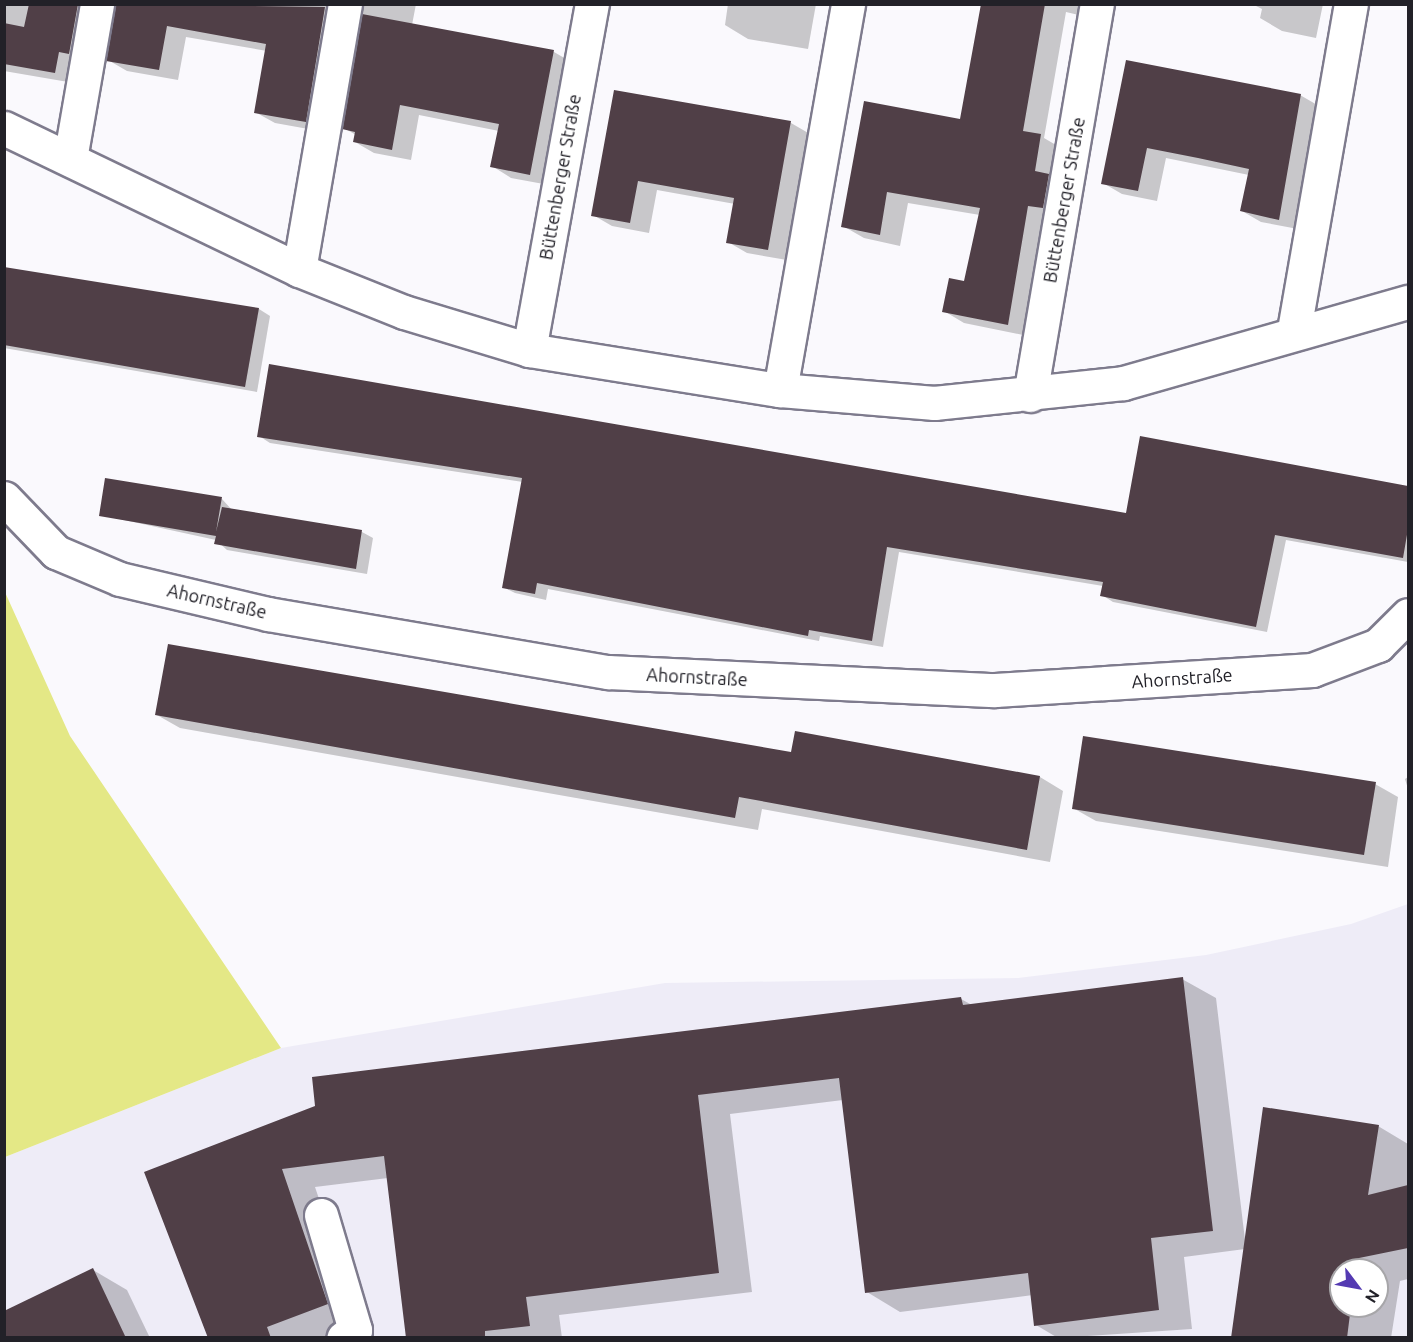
<!DOCTYPE html>
<meta charset="utf-8">
<style>
body{margin:0}
#map{position:relative;width:1413px;height:1342px;overflow:hidden;background:#faf9fd;font-family:Ubuntu,sans-serif}
div>[style]{position:absolute}
.built>*{inset:0;background:#eeecf7}
.green>*{inset:0;background:#e4e886}
.shadow>*{inset:0;background:#0003}
.building>*{inset:0;background:#503f47}
.roads{filter:drop-shadow(2px 0 #7e7b8d) drop-shadow(-2px 0 #7e7b8d) drop-shadow(0 2px #7e7b8d) drop-shadow(0 -2px #7e7b8d)}
.minor>*{height:33px;margin:-16.5px;padding:0 16.5px;transform-origin:16.5px;border-radius:16.5px;background:#fff}
span{translate:-50% -50%;white-space:nowrap;text-align:center;line-height:1.15;-webkit-text-stroke:6px #fff;paint-order:stroke}
.street-label{font-size:18px;color:#222128}
.frame{position:absolute;inset:0;border:6px solid #222128;pointer-events:none}
.north{position:absolute;left:1329px;top:1258px;width:60px;height:60px;box-sizing:border-box;background:#fff;border:2px solid #a7a6a9;border-radius:50%;rotate:122deg;font-size:16px;font-weight:700;line-height:24px;text-align:center;color:#222128}
.north::after{content:'';display:block;margin:auto;width:21px;height:27px;background:#543ab2;clip-path:polygon(50% 0,100% 100%,50% 72%,0 100%)}
</style>
<div id="map">
<div class="built">
<div style="clip-path:polygon(evenodd,1408px 904px,1408px 1337px,5px 1338px,5px 1157px,281px 1048px,665px 983px,1018px 978px,1206px 955px,1351px 924px,1408px 904px,1341px 1270px,1377px 1270px,1377px 1306px,1341px 1306px,1341px 1270px)"></div>
</div>
<div class="green">
<div style="clip-path:polygon(4px 590px,70px 736px,281px 1048px,5px 1157px)"></div>
</div>
<div class="shadow">
<div style="clip-path:polygon(4px 4px,103px 4px,74px 83px,4px 71px)"></div>
<div style="clip-path:polygon(116px 4px,351px 4px,325px 132px,275px 123px,255px 112px,267px 51px,186px 37px,178px 80px,127px 71px,108px 60px)"></div>
<div style="clip-path:polygon(364px 4px,416px 4px,412px 25px,554px 52px,573px 63px,549px 185px,511px 178px,492px 166px,499px 131px,419px 115px,411px 160px,374px 153px,355px 142px,356px 135px,344px 128px)"></div>
<div style="clip-path:polygon(728px 4px,816px 4px,808px 49px,748px 39px,725px 25px)"></div>
<div style="clip-path:polygon(982px 4px,1085px 4px,1083px 16px,1066px 12px,1044px 138px,1061px 148px,1028px 336px,964px 323px,944px 311px,965px 283px,980px 215px,908px 203px,900px 246px,864px 238px,843px 226px,961px 121px)"></div>
<div style="clip-path:polygon(1252px 4px,1323px 4px,1316px 38px,1282px 31px,1260px 18px,1262px 9px)"></div>
<div style="clip-path:polygon(1127px 62px,1300px 95px,1319px 106px,1298px 229px,1261px 222px,1242px 211px,1249px 175px,1166px 158px,1157px 201px,1122px 194px,1103px 183px)"></div>
<div style="clip-path:polygon(615px 92px,791px 123px,810px 134px,787px 260px,747px 253px,728px 242px,735px 204px,657px 190px,649px 233px,612px 226px,593px 215px)"></div>
<div style="clip-path:polygon(4px 268px,259px 309px,270px 316px,257px 392px,4px 348px)"></div>
<div style="clip-path:polygon(259px 436px,1127px 514px,1141px 438px,1408px 488px,1408px 562px,1286px 540px,1267px 632px,1113px 602px,1102px 595px,1103px 586px,899px 552px,883px 647px,820px 636px,819px 641px,548px 589px,546px 600px,515px 593px,503px 587px,523px 482px,270px 443px)"></div>
<div style="clip-path:polygon(222px 499px,232px 510px,362px 532px,373px 538px,367px 574px,227px 550px,216px 540px,101px 515px)"></div>
<div style="clip-path:polygon(157px 715px,792px 754px,1040px 777px,1063px 791px,1050px 862px,762px 809px,758px 830px,180px 728px)"></div>
<div style="clip-path:polygon(1408px 777px,1408px 789px,1405px 779px)"></div>
<div style="clip-path:polygon(1375px 784px,1398px 797px,1388px 867px,1096px 821px,1073px 808px)"></div>
<div style="clip-path:polygon(evenodd,1182px 979px,1216px 998px,1245px 1240px,1378px 1126px,1408px 1144px,1408px 1279px,1400px 1281px,1391px 1338px,1237px 1338px,1245px 1249px,1184px 1257px,1192px 1329px,1058px 1338px,1036px 1325px,1033px 1295px,900px 1312px,867px 1292px,843px 1100px,730px 1114px,752px 1292px,559px 1315px,562px 1338px,408px 1338px,388px 1178px,315px 1187px,361px 1323px,324px 1338px,210px 1338px,146px 1173px,961px 999px,972px 1005px,1182px 979px,1341px 1270px,1377px 1270px,1377px 1306px,1341px 1306px,1341px 1270px)"></div>
<div style="clip-path:polygon(93px 1270px,127px 1290px,150px 1338px,4px 1338px)"></div>
</div>
<div class="building">
<div style="clip-path:polygon(29px 4px,78px 4px,69px 54px,59px 52px,55px 73px,4px 64px,4px 23px,24px 27px)"></div>
<div style="clip-path:polygon(115px 4px,325px 7px,306px 122px,254px 113px,266px 44px,167px 26px,159px 70px,106px 61px)"></div>
<div style="clip-path:polygon(981px 4px,1045px 4px,1023px 131px,1041px 134px,1035px 171px,1049px 174px,1043px 208px,1028px 206px,1008px 325px,942px 312px,949px 278px,964px 281px,980px 208px,887px 192px,880px 235px,841px 227px,864px 101px,960px 119px)"></div>
<div style="clip-path:polygon(362px 14px,554px 50px,530px 175px,490px 167px,499px 124px,400px 105px,392px 150px,353px 142px,355px 132px,342px 129px)"></div>
<div style="clip-path:polygon(1126px 60px,1301px 94px,1279px 220px,1240px 211px,1249px 169px,1198px 158px,1147px 148px,1138px 191px,1101px 184px)"></div>
<div style="clip-path:polygon(614px 90px,791px 121px,768px 250px,726px 243px,734px 198px,638px 181px,630px 223px,591px 216px)"></div>
<div style="clip-path:polygon(4px 267px,259px 308px,245px 387px,4px 345px)"></div>
<div style="clip-path:polygon(269px 364px,1126px 513px,1140px 436px,1408px 486px,1408px 529px,1403px 558px,1275px 535px,1256px 627px,1100px 596px,1103px 582px,887px 547px,872px 641px,809px 630px,808px 636px,537px 583px,535px 594px,502px 588px,522px 478px,257px 437px)"></div>
<div style="clip-path:polygon(105px 478px,222px 497px,216px 532px,222px 507px,362px 530px,356px 569px,214px 544px,216px 536px,99px 516px)"></div>
<div style="clip-path:polygon(168px 644px,791px 752px,795px 731px,1040px 776px,1027px 850px,739px 797px,735px 818px,155px 715px)"></div>
<div style="clip-path:polygon(1083px 736px,1376px 782px,1364px 855px,1072px 809px)"></div>
<div style="clip-path:polygon(1183px 977px,1213px 1231px,1151px 1238px,1159px 1310px,1034px 1326px,1028px 1273px,865px 1293px,839px 1078px,698px 1095px,719px 1273px,526px 1297px,530px 1326px,485px 1331px,485px 1338px,406px 1338px,384px 1156px,282px 1169px,328px 1304px,267px 1327px,271px 1338px,208px 1338px,144px 1172px,315px 1106px,312px 1077px,961px 997px,963px 1005px)"></div>
<div style="clip-path:polygon(1263px 1107px,1379px 1125px,1368px 1195px,1408px 1185px,1408px 1248px,1359px 1258px,1357px 1270px,1341px 1270px,1341px 1306px,1351px 1306px,1347px 1338px,1231px 1338px)"></div>
<div style="clip-path:polygon(93px 1268px,126px 1338px,4px 1338px,4px 1311px)"></div>
</div>
<div class="roads">
<div class="minor">
<div style="left:4px;top:128px;width:327px;rotate:25.7deg"></div>
<div style="left:299px;top:270px;width:113px;rotate:21.8deg"></div>
<div style="left:404px;top:312px;width:131px;rotate:16.9deg"></div>
<div style="left:529px;top:350px;width:254px;rotate:9.1deg"></div>
<div style="left:780px;top:390px;width:155px;rotate:4.8deg"></div>
<div style="left:934px;top:403px;width:190px;rotate:-6deg"></div>
<div style="left:1123px;top:383px;width:296px;rotate:-15.9deg"></div>
<div style="left:70px;top:159px;width:157px;rotate:-80.1deg"></div>
<div style="left:299px;top:270px;width:270px;rotate:-80.2deg"></div>
<div style="left:1294px;top:330px;width:331px;rotate:-80.1deg"></div>
<div style="left:529px;top:350px;width:352px;rotate:-79.7deg"></div>
<div style="left:780px;top:390px;width:392px;rotate:-80deg"></div>
<div style="left:1030px;top:395px;width:397px;rotate:-80.3deg"></div>
<div style="left:4px;top:498px;width:75px;rotate:46.1deg"></div>
<div style="left:56px;top:552px;width:69px;rotate:22.9deg"></div>
<div style="left:120px;top:579px;width:152px;rotate:13.3deg"></div>
<div style="left:268px;top:614px;width:345px;rotate:9.7deg"></div>
<div style="left:608px;top:672px;width:387px;rotate:2.7deg"></div>
<div style="left:995px;top:690px;width:318px;rotate:-3.6deg"></div>
<div style="left:1312px;top:670px;width:71px;rotate:-20.7deg"></div>
<div style="left:1378px;top:645px;width:42px;rotate:-45deg"></div>
<div style="left:321px;top:1215px;width:120px;rotate:73.5deg"></div>
<div style="left:355px;top:1330px;width:14px;rotate:146deg"></div>
</div>
</div>
<div class="street-label">
<span style="left:560px;top:177px;rotate:-80deg">Büttenberger Straße</span>
<span style="left:1064px;top:200px;rotate:-80deg">Büttenberger Straße</span>
<span style="left:217px;top:601px;rotate:13deg">Ahornstraße</span>
<span style="left:697px;top:677px;rotate:3deg">Ahornstraße</span>
<span style="left:1182px;top:678px;rotate:-4deg">Ahornstraße</span>
</div>
<div class="frame"></div>
<div class="north">N</div>
</div>
